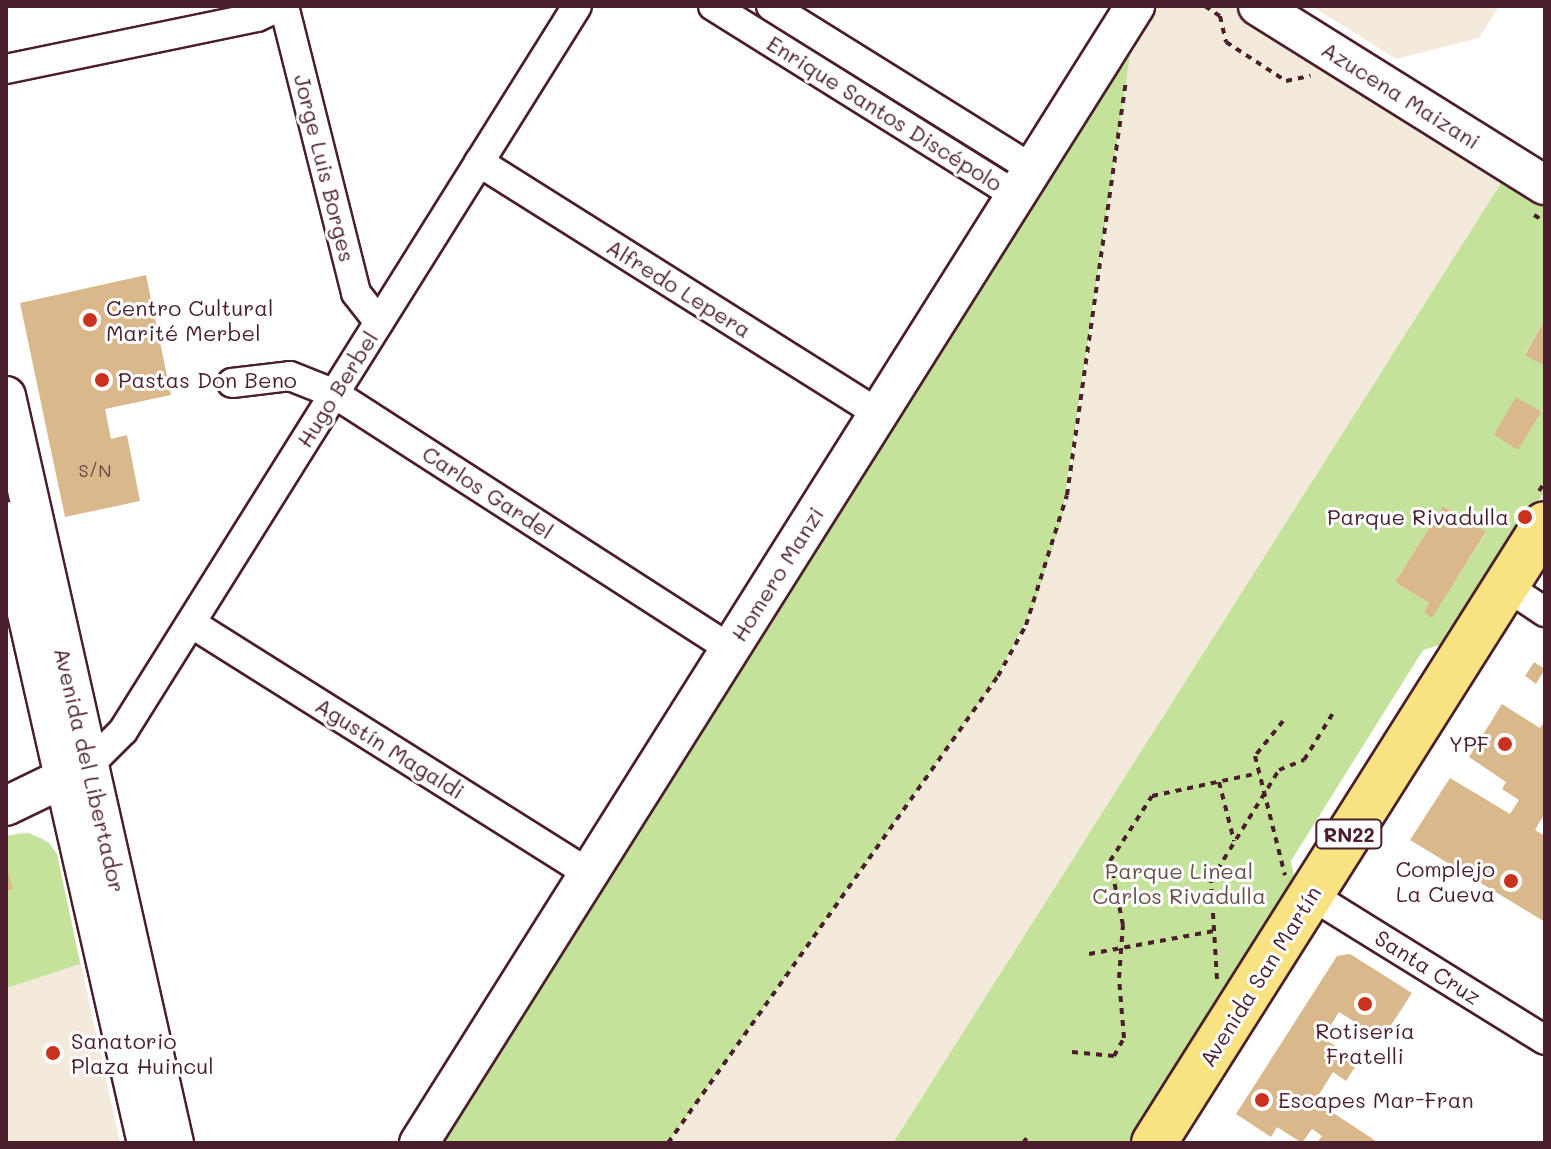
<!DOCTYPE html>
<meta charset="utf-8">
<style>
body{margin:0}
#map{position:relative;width:1551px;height:1149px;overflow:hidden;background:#fff;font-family:Mali,sans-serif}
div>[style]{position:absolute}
.built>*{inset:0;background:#f4eadc}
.green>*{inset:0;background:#c4e299}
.building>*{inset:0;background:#d9b88c}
.path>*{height:4px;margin-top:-2px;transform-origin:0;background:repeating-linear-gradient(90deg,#4a1f2b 0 6px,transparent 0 12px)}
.roads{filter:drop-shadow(2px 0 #4a1f2b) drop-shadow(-2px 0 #4a1f2b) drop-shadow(0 2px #4a1f2b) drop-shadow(0 -2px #4a1f2b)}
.street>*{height:28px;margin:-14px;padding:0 14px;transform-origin:14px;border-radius:14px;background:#fff}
.secondary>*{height:38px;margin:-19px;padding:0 19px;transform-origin:19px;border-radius:19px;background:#fff}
.highway>*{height:44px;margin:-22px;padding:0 22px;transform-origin:22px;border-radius:22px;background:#f8e281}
.dots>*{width:22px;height:22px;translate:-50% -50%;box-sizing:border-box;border:4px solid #fff;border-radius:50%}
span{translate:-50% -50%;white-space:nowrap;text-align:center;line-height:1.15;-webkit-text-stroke:6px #fff;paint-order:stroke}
.number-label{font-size:18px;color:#6e4543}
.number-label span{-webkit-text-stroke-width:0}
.shield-label span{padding:2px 6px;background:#fff;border:2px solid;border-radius:6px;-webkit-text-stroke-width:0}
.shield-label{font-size:20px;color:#4a1f2b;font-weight:700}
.street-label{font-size:22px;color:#4a1f2b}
.poi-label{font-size:22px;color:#4a1f2b}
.left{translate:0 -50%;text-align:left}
.right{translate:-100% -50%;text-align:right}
.park-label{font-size:22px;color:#685046}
.frame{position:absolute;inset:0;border:8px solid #4a1f2b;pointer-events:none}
</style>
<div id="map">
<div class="built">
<div style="clip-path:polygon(1155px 6px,1230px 6px,1503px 180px,893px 1143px,668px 1143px,998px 676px,1026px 625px,1067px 495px,1132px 42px)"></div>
<div style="clip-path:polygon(1312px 6px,1499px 6px,1479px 38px,1396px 59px)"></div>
<div style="clip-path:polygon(22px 832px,44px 838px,57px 854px,120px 1143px,6px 1143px,6px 836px)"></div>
</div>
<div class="green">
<div style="clip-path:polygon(1132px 42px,1062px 518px,1034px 605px,998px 676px,668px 1143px,436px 1143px)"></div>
<div style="clip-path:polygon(evenodd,1503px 180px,1545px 207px,1545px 319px,1525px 354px,1545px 366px,1545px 491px,1446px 643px,1423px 650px,1291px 861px,1296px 886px,1133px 1143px,893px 1143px,1503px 180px,1540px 412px,1518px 449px,1494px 435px,1540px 412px,1503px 180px,1443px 506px,1486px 533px,1432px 617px,1424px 612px,1429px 603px,1395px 582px,1443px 506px)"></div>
<div style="clip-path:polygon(29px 833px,49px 843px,57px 854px,80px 964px,6px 988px,6px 836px)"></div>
</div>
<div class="building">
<div style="clip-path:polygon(146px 275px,171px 395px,105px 409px,111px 439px,127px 435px,140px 501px,65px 517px,20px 303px)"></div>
<div style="clip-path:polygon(1545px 319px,1545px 366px,1525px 355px)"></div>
<div style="clip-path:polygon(1516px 397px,1541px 412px,1518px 450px,1494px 435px)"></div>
<div style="clip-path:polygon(1443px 506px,1486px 532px,1432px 618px,1424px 612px,1429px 603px,1395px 582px)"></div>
<div style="clip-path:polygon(1534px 662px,1545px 669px,1536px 684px,1525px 676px)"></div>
<div style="clip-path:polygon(1502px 704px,1540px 728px,1545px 721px,1545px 813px,1535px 830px,1545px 836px,1545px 922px,1410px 840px,1450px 778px,1510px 814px,1519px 800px,1502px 789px,1506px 782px,1469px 757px)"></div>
<div style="clip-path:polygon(6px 866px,13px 889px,6px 891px)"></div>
<div style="clip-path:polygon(1350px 954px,1412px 993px,1382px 1039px,1339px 1012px,1323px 1038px,1359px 1061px,1346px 1081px,1333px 1072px,1315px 1101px,1379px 1143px,1317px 1143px,1322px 1136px,1312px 1129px,1302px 1143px,1277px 1127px,1271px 1137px,1236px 1114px,1337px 956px)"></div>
</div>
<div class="path">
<div style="left:1205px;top:6px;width:18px;rotate:34deg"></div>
<div style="left:1220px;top:16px;width:27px;rotate:77deg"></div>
<div style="left:1226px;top:42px;width:72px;rotate:33deg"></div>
<div style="left:1286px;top:81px;width:25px;rotate:-12deg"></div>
<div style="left:1534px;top:215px;width:13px;rotate:32deg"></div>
<div style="left:1539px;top:491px;width:11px;rotate:-56deg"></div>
<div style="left:1283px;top:721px;width:45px;rotate:128.7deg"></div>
<div style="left:1255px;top:756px;width:123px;rotate:75.9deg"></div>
<div style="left:1219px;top:782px;width:61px;rotate:75.7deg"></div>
<div style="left:1089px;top:954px;width:127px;rotate:-10.4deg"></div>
<div style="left:1217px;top:979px;width:99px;rotate:-93.5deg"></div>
<div style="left:1211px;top:880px;width:129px;rotate:-58.3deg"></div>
<div style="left:1279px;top:770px;width:27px;rotate:-22deg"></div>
<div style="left:1304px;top:760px;width:55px;rotate:-58.3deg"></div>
<div style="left:1072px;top:1052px;width:42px;rotate:5.4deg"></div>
<div style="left:1114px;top:1056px;width:21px;rotate:-61deg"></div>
<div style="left:1124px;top:1038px;width:60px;rotate:-94.8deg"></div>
<div style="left:1119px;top:978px;width:53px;rotate:-85.7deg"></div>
<div style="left:1123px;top:925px;width:65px;rotate:-101.5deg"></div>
<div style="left:1110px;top:861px;width:77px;rotate:-57.1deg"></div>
<div style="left:1152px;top:796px;width:109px;rotate:-12.1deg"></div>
<div style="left:668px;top:1143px;width:572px;rotate:-54.75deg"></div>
<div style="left:998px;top:676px;width:58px;rotate:-61.2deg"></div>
<div style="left:1026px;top:625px;width:136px;rotate:-72.5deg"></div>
<div style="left:1067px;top:495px;width:419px;rotate:-81.9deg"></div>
<div style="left:1023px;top:1143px;width:6px;rotate:-51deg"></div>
</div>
<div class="roads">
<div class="street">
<div style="left:284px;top:6px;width:296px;rotate:75.9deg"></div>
<div style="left:356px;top:293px;width:37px;rotate:52deg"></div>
<div style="left:713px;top:6px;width:357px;rotate:32deg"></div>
<div style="left:771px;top:6px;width:309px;rotate:31.9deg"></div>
<div style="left:6px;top:69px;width:256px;rotate:-11.7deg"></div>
<div style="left:257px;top:17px;width:26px;rotate:-25deg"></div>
<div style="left:479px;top:162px;width:473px;rotate:32.2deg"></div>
<div style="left:232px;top:383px;width:58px;rotate:-6.9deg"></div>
<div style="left:290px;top:376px;width:48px;rotate:21.8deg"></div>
<div style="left:335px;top:394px;width:471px;rotate:32.8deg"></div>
<div style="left:1506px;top:586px;width:47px;rotate:33.7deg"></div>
<div style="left:191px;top:623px;width:471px;rotate:32.2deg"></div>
<div style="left:89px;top:765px;width:48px;rotate:-45deg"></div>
<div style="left:123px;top:731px;width:855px;rotate:-57.94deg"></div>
<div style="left:1311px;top:895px;width:275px;rotate:31.8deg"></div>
</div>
<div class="secondary">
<div style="left:1258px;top:6px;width:338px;rotate:32deg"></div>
<div style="left:6px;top:396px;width:766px;rotate:77.33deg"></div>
<div style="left:6px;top:521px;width:638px;rotate:77.23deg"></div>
<div style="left:6px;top:806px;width:90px;rotate:-25.7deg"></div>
<div style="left:419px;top:1143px;width:1344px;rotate:-57.8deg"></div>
</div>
<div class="highway">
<div style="left:1154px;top:1143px;width:732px;rotate:-57.72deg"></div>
</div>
</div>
<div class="dots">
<div style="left:90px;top:320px;background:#c8321e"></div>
<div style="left:102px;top:380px;background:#c8321e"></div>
<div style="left:1525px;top:517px;background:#c8321e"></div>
<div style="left:1505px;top:744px;background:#c8321e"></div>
<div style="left:1511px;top:881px;background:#c8321e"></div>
<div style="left:1365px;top:1004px;background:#c8321e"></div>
<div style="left:53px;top:1053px;background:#c8321e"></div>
<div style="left:1262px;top:1100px;background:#c8321e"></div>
</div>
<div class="number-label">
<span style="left:95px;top:470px">S/N</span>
</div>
<div class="shield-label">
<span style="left:1349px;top:834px">RN22</span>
</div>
<div class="street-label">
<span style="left:1401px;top:95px;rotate:32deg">Azucena Maizani</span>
<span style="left:885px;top:113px;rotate:32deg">Enrique Santos Discépolo</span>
<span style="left:325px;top:168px;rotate:76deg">Jorge Luis Borges</span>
<span style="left:679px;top:288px;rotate:32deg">Alfredo Lepera</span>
<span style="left:337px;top:389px;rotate:-58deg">Hugo Berbel</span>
<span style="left:488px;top:492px;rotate:33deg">Carlos Gardel</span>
<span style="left:777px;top:574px;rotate:-58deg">Homero Manzi</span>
<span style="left:390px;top:748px;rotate:32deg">Agustín Magaldi</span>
<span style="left:90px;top:770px;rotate:77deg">Avenida del Libertador</span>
<span style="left:1428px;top:967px;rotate:32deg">Santa Cruz</span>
<span style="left:1260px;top:976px;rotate:-58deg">Avenida San Martín</span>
</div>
<div class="poi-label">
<span class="left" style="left:106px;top:320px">Centro Cultural<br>Marité Merbel</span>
<span class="left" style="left:118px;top:380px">Pastas Don Beno</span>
<span class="right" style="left:1509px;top:517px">Parque Rivadulla</span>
<span class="right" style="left:1489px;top:744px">YPF</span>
<span class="right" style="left:1495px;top:881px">Complejo<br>La Cueva</span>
<span style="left:1365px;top:1043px">Rotisería<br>Fratelli</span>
<span class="left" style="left:71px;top:1053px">Sanatorio<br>Plaza Huincul</span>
<span class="left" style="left:1278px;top:1100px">Escapes Mar-Fran</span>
</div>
<div class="park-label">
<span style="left:1179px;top:883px">Parque Lineal<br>Carlos Rivadulla</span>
</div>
<div class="frame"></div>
</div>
